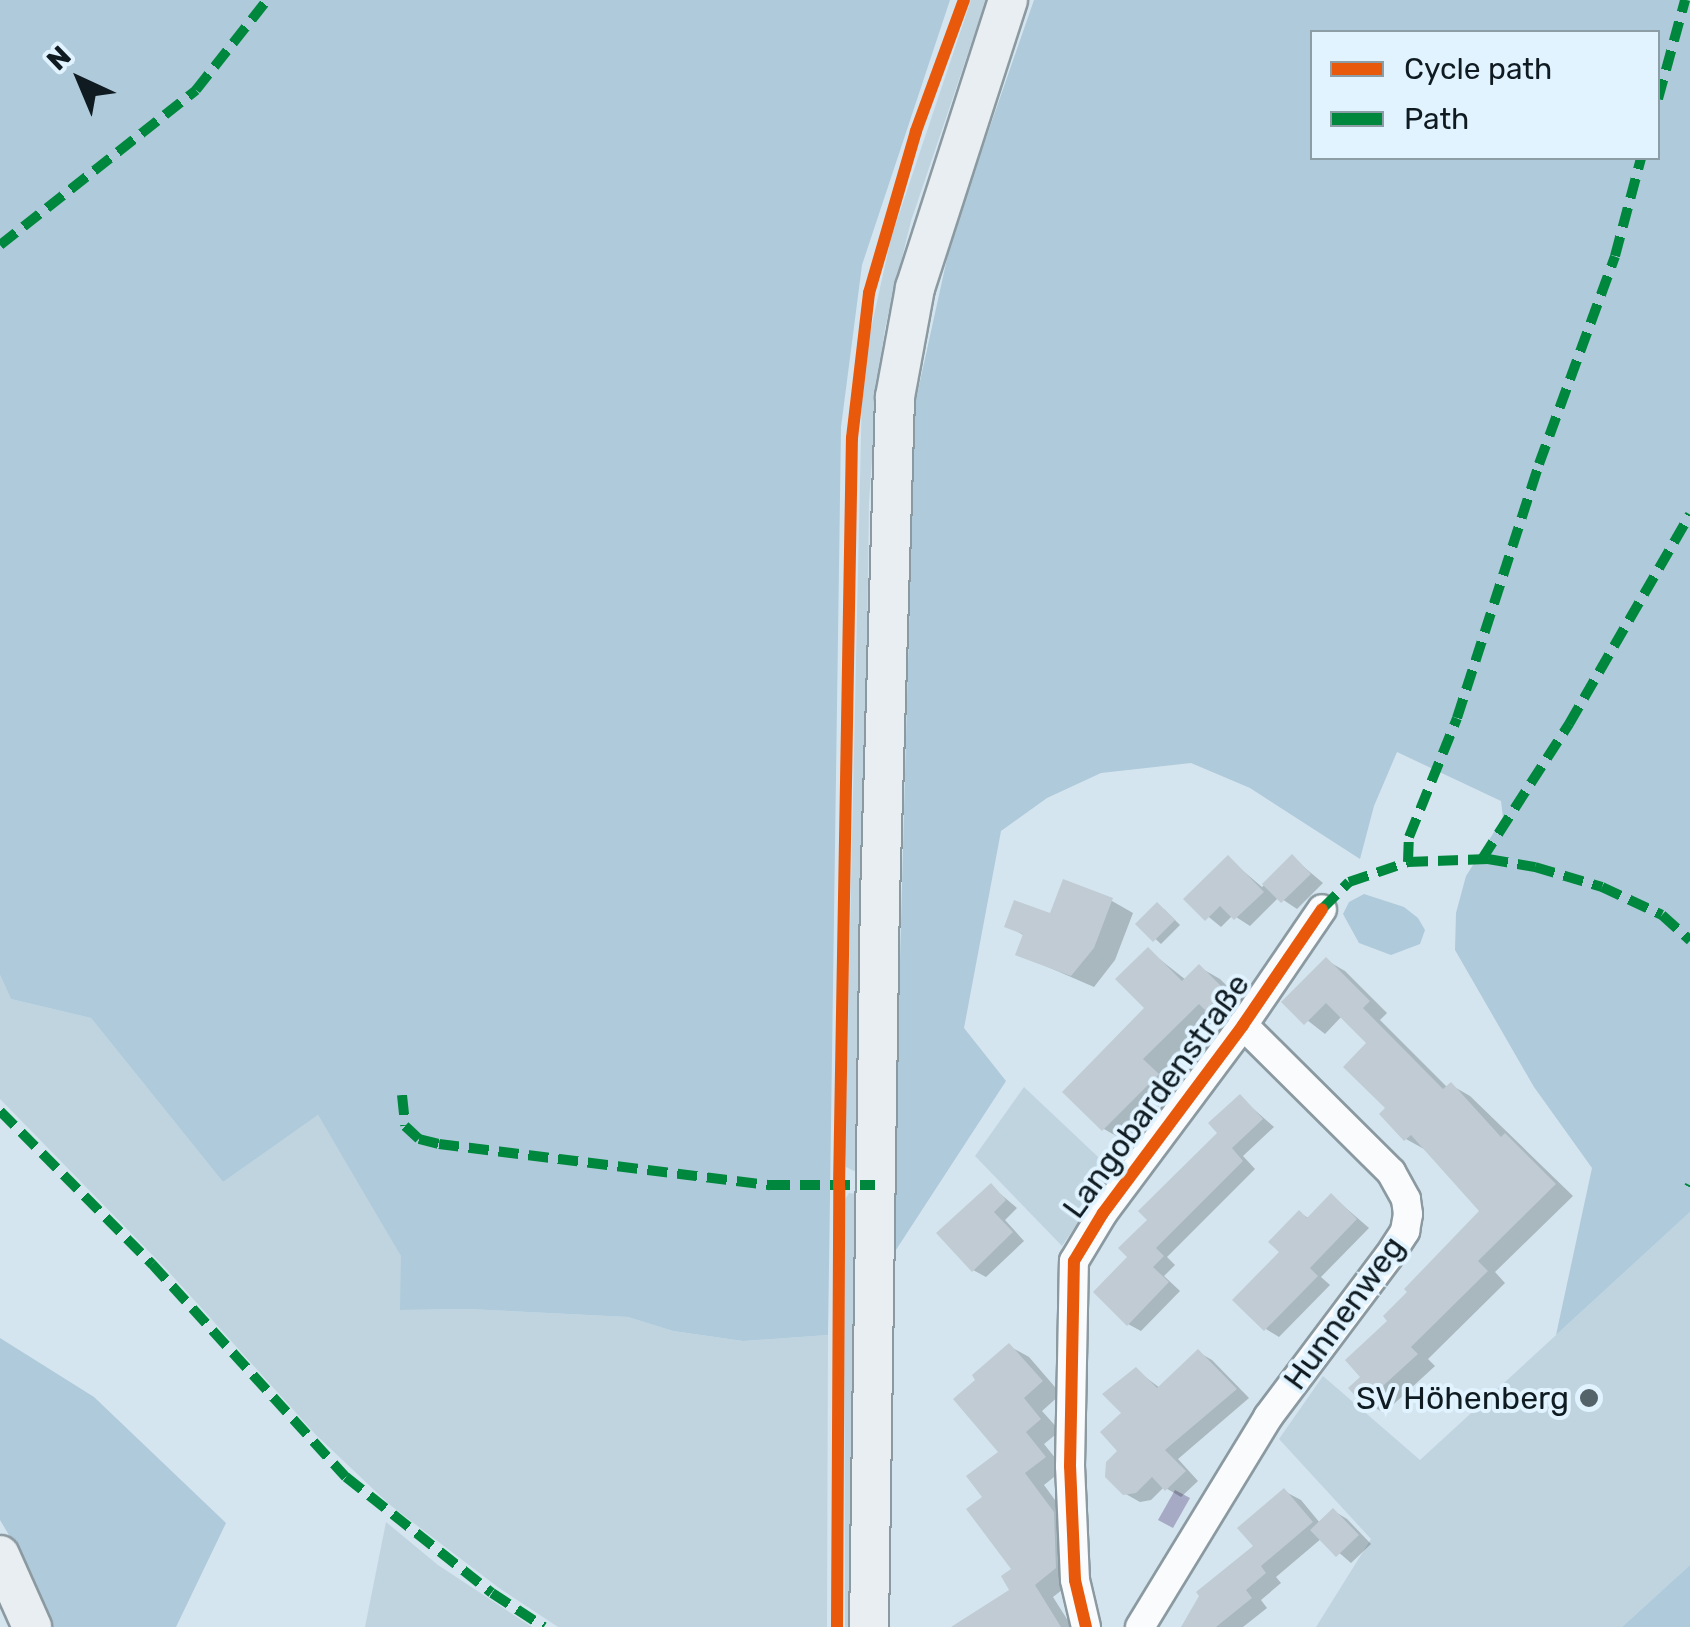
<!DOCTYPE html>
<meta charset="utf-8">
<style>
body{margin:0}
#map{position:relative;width:1690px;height:1627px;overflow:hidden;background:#d4e5ef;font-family:Rubik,sans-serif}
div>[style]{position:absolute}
.green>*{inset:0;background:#c0d4e0}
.forest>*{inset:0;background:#afcada}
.water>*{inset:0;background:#a6aac4}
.shadow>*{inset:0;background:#0003}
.building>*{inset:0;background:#c0cbd4}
.roads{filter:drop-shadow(2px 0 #8b99a0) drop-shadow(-2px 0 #8b99a0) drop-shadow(0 2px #8b99a0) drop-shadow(0 -2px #8b99a0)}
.street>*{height:28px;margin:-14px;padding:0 14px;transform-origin:14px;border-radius:14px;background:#f9fbfd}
.secondary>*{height:38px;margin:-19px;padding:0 19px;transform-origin:19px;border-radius:19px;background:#e8eef1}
.quiet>*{height:10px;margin-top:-5px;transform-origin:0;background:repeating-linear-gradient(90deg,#00873e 0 20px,transparent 0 30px)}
.cycleway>*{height:12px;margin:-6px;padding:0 6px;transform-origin:6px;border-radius:6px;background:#e8590c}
.dots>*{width:28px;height:28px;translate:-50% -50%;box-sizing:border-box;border:5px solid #e0f3ff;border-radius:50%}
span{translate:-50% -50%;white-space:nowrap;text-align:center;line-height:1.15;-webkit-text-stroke:8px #e0f3ff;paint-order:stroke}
.street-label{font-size:32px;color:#0f1b21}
.poi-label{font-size:32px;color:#0f1b21}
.right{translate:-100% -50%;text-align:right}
.legend{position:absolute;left:1310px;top:30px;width:350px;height:130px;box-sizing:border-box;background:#e0f3ff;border:2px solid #8c9da6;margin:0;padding:12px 18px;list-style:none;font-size:30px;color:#0f1b21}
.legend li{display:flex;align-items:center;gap:20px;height:50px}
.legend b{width:50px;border:2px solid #8c9da6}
.north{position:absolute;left:30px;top:30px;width:100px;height:100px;-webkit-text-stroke:8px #e0f3ff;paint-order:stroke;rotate:316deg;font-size:28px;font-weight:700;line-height:40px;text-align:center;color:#0f1b21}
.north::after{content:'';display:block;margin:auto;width:35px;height:45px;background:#0f1b21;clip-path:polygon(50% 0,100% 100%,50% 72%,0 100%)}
</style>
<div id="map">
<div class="green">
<div style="clip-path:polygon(971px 0,986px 0,911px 221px,885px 328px,877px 385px,869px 503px,860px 1167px,854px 1171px,846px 1167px,845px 1152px,862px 391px,867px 347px,891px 238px)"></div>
<div style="clip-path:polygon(0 975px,11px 999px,91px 1018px,223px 1182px,318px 1115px,402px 1256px,401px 1310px,468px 1309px,628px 1317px,673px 1331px,743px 1341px,828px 1335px,827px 1627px,558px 1627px,499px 1588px,390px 1505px,316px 1435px,167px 1270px,0 1099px)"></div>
<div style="clip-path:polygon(1024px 1087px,1113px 1171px,1062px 1246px,975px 1156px)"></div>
<div style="clip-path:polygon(849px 1193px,857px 1194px,859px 1627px,845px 1627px,844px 1201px)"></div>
<div style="clip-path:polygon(1690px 1212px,1690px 1565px,1622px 1627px,1316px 1627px,1371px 1539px,1279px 1439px,1323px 1376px,1420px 1460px)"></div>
<div style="clip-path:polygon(386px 1522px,438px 1565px,532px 1627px,365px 1627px)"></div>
</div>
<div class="forest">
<div style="clip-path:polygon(0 0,950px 0,862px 265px,841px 427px,828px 1335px,743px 1341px,673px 1331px,628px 1317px,468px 1309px,400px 1310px,401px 1256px,318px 1115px,223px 1182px,91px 1018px,11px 999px,0 975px)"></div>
<div style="clip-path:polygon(evenodd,1034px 0,1690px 0,1690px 1212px,1556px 1335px,1592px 1168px,1534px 1087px,1455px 950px,1456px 913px,1466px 876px,1503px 818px,1501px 801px,1397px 752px,1374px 806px,1360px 859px,1250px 788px,1191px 763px,1101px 773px,1047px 798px,1001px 831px,964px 1028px,1006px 1081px,892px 1256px,915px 404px,952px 236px,1034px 0,1312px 32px,1658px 32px,1658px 158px,1312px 158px,1312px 32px)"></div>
<div style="clip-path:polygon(1364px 894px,1404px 907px,1418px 918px,1425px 930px,1420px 944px,1391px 955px,1359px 943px,1343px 914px,1349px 902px)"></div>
<div style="clip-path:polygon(0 1338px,94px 1397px,226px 1523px,176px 1627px,53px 1627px,31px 1572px,0 1520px)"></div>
<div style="clip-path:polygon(1690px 1565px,1690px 1627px,1622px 1627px)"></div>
</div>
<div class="water">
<div style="clip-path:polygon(1175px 1490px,1190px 1498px,1173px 1528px,1158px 1520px)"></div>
</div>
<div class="shadow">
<div style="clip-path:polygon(1292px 857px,1323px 883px,1297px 909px,1279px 897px,1250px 926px,1233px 915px,1221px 927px,1187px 899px,1228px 858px,1262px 887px)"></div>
<div style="clip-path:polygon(1112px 901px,1133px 913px,1115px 960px,1094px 987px,1018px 954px,1025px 936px,1007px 926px)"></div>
<div style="clip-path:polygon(1164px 909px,1180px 925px,1161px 944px,1139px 924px)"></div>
<div style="clip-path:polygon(1148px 950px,1186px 980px,1199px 967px,1220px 979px,1244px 1003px,1227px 1020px,1219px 1016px,1162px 1072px,1178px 1087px,1125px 1141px,1104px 1129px,1066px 1092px,1148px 1008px)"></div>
<div style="clip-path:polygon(1326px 960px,1345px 971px,1387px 1013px,1380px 1020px,1448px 1088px,1451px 1085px,1470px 1096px,1573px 1196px,1495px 1272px,1505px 1283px,1428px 1359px,1435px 1366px,1384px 1413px,1365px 1402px,1364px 1377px,1391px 1321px,1482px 1211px,1424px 1149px,1406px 1139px,1389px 1109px,1370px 1043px,1342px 1016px,1325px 1034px,1284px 1002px)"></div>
<div style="clip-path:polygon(1240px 1097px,1274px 1127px,1243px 1156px,1255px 1169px,1167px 1257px,1175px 1265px,1164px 1276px,1180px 1291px,1141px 1331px,1128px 1324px,1130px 1257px,1150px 1220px,1221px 1133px)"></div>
<div style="clip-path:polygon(991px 1186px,1017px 1208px,1005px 1220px,1024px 1241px,986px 1277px,973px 1270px)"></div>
<div style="clip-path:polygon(1332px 1196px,1369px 1228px,1321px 1277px,1330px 1285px,1279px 1337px,1266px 1329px,1283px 1252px,1300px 1213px,1310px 1219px)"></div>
<div style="clip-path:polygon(1009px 1346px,1029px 1357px,1061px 1394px,1042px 1411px,1060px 1431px,1044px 1444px,1064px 1469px,1044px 1485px,1074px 1526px,1076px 1579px,1053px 1597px,1072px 1627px,977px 1627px,1013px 1590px,1014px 1570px,986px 1497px,1002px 1452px)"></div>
<div style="clip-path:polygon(1198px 1352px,1212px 1360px,1249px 1398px,1178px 1459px,1198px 1481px,1181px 1497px,1164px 1487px,1151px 1500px,1140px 1502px,1124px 1493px,1124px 1413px,1105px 1394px,1136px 1370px,1160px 1388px)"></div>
<div style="clip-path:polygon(1284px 1491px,1301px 1500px,1320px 1523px,1334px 1511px,1347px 1519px,1371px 1544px,1351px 1563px,1322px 1538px,1276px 1577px,1281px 1583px,1261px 1600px,1267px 1608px,1243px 1627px,1184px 1627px,1256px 1546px)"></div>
</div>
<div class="building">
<div style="clip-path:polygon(1292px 854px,1311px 874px,1281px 903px,1262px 884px)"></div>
<div style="clip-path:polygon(1228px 855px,1264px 892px,1234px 920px,1220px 906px,1205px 921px,1183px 899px)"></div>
<div style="clip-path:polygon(1063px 879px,1113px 898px,1094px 948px,1071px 976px,1015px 955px,1023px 934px,1004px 927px,1014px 900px,1050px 913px)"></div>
<div style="clip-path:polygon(1157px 902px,1175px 920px,1153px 942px,1135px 924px)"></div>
<div style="clip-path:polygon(1148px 947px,1182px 981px,1199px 964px,1225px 990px,1205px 1010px,1199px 1004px,1143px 1059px,1159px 1074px,1102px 1131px,1062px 1092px,1144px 1008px,1115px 979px)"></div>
<div style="clip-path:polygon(1326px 957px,1370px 1001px,1363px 1008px,1443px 1089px,1451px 1082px,1501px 1137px,1505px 1133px,1556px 1184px,1478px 1261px,1488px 1271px,1411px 1347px,1418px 1354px,1363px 1404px,1348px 1388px,1360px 1377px,1345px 1360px,1387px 1321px,1383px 1316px,1407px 1292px,1404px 1289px,1479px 1211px,1411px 1135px,1404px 1141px,1379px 1114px,1385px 1108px,1343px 1067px,1366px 1043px,1326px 1003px,1304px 1025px,1281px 1002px)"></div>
<div style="clip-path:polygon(1240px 1094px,1263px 1119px,1232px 1148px,1243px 1161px,1156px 1248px,1164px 1256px,1153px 1267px,1169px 1282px,1127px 1326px,1093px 1292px,1127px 1257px,1118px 1248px,1147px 1220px,1138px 1211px,1217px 1133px,1208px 1123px)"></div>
<div style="clip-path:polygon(991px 1183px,1006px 1200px,994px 1212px,1013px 1232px,972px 1272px,936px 1233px)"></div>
<div style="clip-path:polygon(1331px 1193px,1357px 1219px,1310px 1268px,1318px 1276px,1264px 1331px,1232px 1300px,1279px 1252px,1268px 1242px,1299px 1210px,1307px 1218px)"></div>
<div style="clip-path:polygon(1009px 1343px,1043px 1381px,1024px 1398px,1041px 1419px,1026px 1432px,1046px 1457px,1025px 1473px,1054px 1512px,1056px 1568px,1035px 1585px,1061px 1627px,951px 1627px,1009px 1590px,1001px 1576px,1011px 1569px,966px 1509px,982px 1497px,966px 1476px,998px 1452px,953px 1399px,975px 1380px,972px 1375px)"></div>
<div style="clip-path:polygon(1198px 1349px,1237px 1389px,1165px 1450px,1186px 1471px,1165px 1491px,1152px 1477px,1136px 1493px,1123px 1495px,1105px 1477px,1106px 1462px,1117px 1451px,1100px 1432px,1121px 1413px,1102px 1394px,1136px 1367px,1157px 1388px)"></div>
<div style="clip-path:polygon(1284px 1488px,1313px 1522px,1261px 1566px,1266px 1573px,1246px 1590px,1252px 1598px,1216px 1627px,1181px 1627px,1199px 1596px,1196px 1592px,1253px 1546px,1237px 1528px)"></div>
<div style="clip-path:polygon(1333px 1508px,1359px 1535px,1336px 1557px,1310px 1530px)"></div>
</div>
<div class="roads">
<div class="street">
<div style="left:1086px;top:1627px;width:48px;rotate:-103.2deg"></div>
<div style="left:1075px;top:1580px;width:114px;rotate:-92.5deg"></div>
<div style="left:1070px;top:1466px;width:205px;rotate:-88.9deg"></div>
<div style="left:1074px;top:1261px;width:56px;rotate:-58.9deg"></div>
<div style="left:1103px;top:1213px;width:234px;rotate:-53.3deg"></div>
<div style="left:1243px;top:1025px;width:140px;rotate:-55.7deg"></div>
<div style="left:1140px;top:1627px;width:246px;rotate:-58.6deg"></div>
<div style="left:1268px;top:1417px;width:201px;rotate:-53.1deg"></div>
<div style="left:1389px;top:1256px;width:30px;rotate:-57deg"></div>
<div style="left:1405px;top:1231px;width:17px;rotate:-80deg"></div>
<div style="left:1408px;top:1214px;width:15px;rotate:-98deg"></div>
<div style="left:1406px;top:1199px;width:31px;rotate:-119deg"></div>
<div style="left:1391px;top:1172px;width:209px;rotate:-135.2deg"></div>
</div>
<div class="secondary">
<div style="left:0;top:1555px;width:79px;rotate:66deg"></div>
<div style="left:869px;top:1627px;width:730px;rotate:-89.14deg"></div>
<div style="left:880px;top:897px;width:500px;rotate:-88.28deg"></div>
<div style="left:895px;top:397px;width:111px;rotate:-79.6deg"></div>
<div style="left:915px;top:288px;width:303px;rotate:-72.1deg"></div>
</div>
</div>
<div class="quiet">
<div style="left:1658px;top:99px;width:103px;rotate:-74.7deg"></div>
<div style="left:0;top:245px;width:250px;rotate:-38.3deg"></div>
<div style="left:196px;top:90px;width:115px;rotate:-51.7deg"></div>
<div style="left:1482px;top:859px;width:161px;rotate:-57.2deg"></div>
<div style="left:1569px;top:724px;width:242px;rotate:-60deg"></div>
<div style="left:1408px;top:862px;width:25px;rotate:-88deg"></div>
<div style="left:1409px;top:837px;width:128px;rotate:-68deg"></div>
<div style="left:1457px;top:718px;width:267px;rotate:-72.1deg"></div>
<div style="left:1539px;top:464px;width:221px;rotate:-69.9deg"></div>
<div style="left:1615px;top:256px;width:101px;rotate:-75.1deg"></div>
<div style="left:1322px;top:909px;width:38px;rotate:-45deg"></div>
<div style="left:1349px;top:882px;width:62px;rotate:-18.7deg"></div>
<div style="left:1408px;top:862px;width:80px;rotate:-2.1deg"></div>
<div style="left:1488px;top:859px;width:48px;rotate:9.7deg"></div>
<div style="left:1535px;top:867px;width:70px;rotate:16.6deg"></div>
<div style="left:1602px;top:887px;width:66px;rotate:25deg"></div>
<div style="left:1662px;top:915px;width:38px;rotate:42deg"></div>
<div style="left:402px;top:1095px;width:31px;rotate:84deg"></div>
<div style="left:405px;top:1126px;width:19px;rotate:43deg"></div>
<div style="left:419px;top:1139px;width:21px;rotate:14deg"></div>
<div style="left:439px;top:1144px;width:334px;rotate:7.1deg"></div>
<div style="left:770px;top:1185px;width:105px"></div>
<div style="left:0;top:1111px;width:216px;rotate:45.2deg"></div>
<div style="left:152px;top:1264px;width:288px;rotate:47.7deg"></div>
<div style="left:346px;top:1477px;width:186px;rotate:38.5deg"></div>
<div style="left:492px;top:1593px;width:62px;rotate:33.2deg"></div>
<div style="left:1689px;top:1187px;width:2px;rotate:-63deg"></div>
</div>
<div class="cycleway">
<div style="left:837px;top:1627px;width:440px;rotate:-89.7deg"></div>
<div style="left:839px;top:1187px;width:749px;rotate:-89.01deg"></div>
<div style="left:852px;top:438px;width:146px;rotate:-83.3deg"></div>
<div style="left:869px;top:293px;width:169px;rotate:-73.8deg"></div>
<div style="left:916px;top:131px;width:140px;rotate:-69.9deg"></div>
<div style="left:1086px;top:1627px;width:48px;rotate:-103.2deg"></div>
<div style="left:1075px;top:1580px;width:114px;rotate:-92.5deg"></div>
<div style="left:1070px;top:1466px;width:205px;rotate:-88.9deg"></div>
<div style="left:1074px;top:1261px;width:56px;rotate:-58.9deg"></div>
<div style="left:1103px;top:1213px;width:234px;rotate:-53.3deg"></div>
<div style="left:1243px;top:1025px;width:140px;rotate:-55.7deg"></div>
</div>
<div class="dots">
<div style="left:1589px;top:1398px;background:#546269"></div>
</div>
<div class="street-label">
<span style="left:1156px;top:1096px;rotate:-54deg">Langobardenstraße</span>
<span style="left:1344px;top:1313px;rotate:-54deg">Hunnenweg</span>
</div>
<div class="poi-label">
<span class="right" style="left:1569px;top:1398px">SV Höhenberg</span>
</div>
<ul class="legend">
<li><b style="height:12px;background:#e8590c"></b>Cycle path</li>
<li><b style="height:12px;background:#00873e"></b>Path</li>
</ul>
<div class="north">N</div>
</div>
